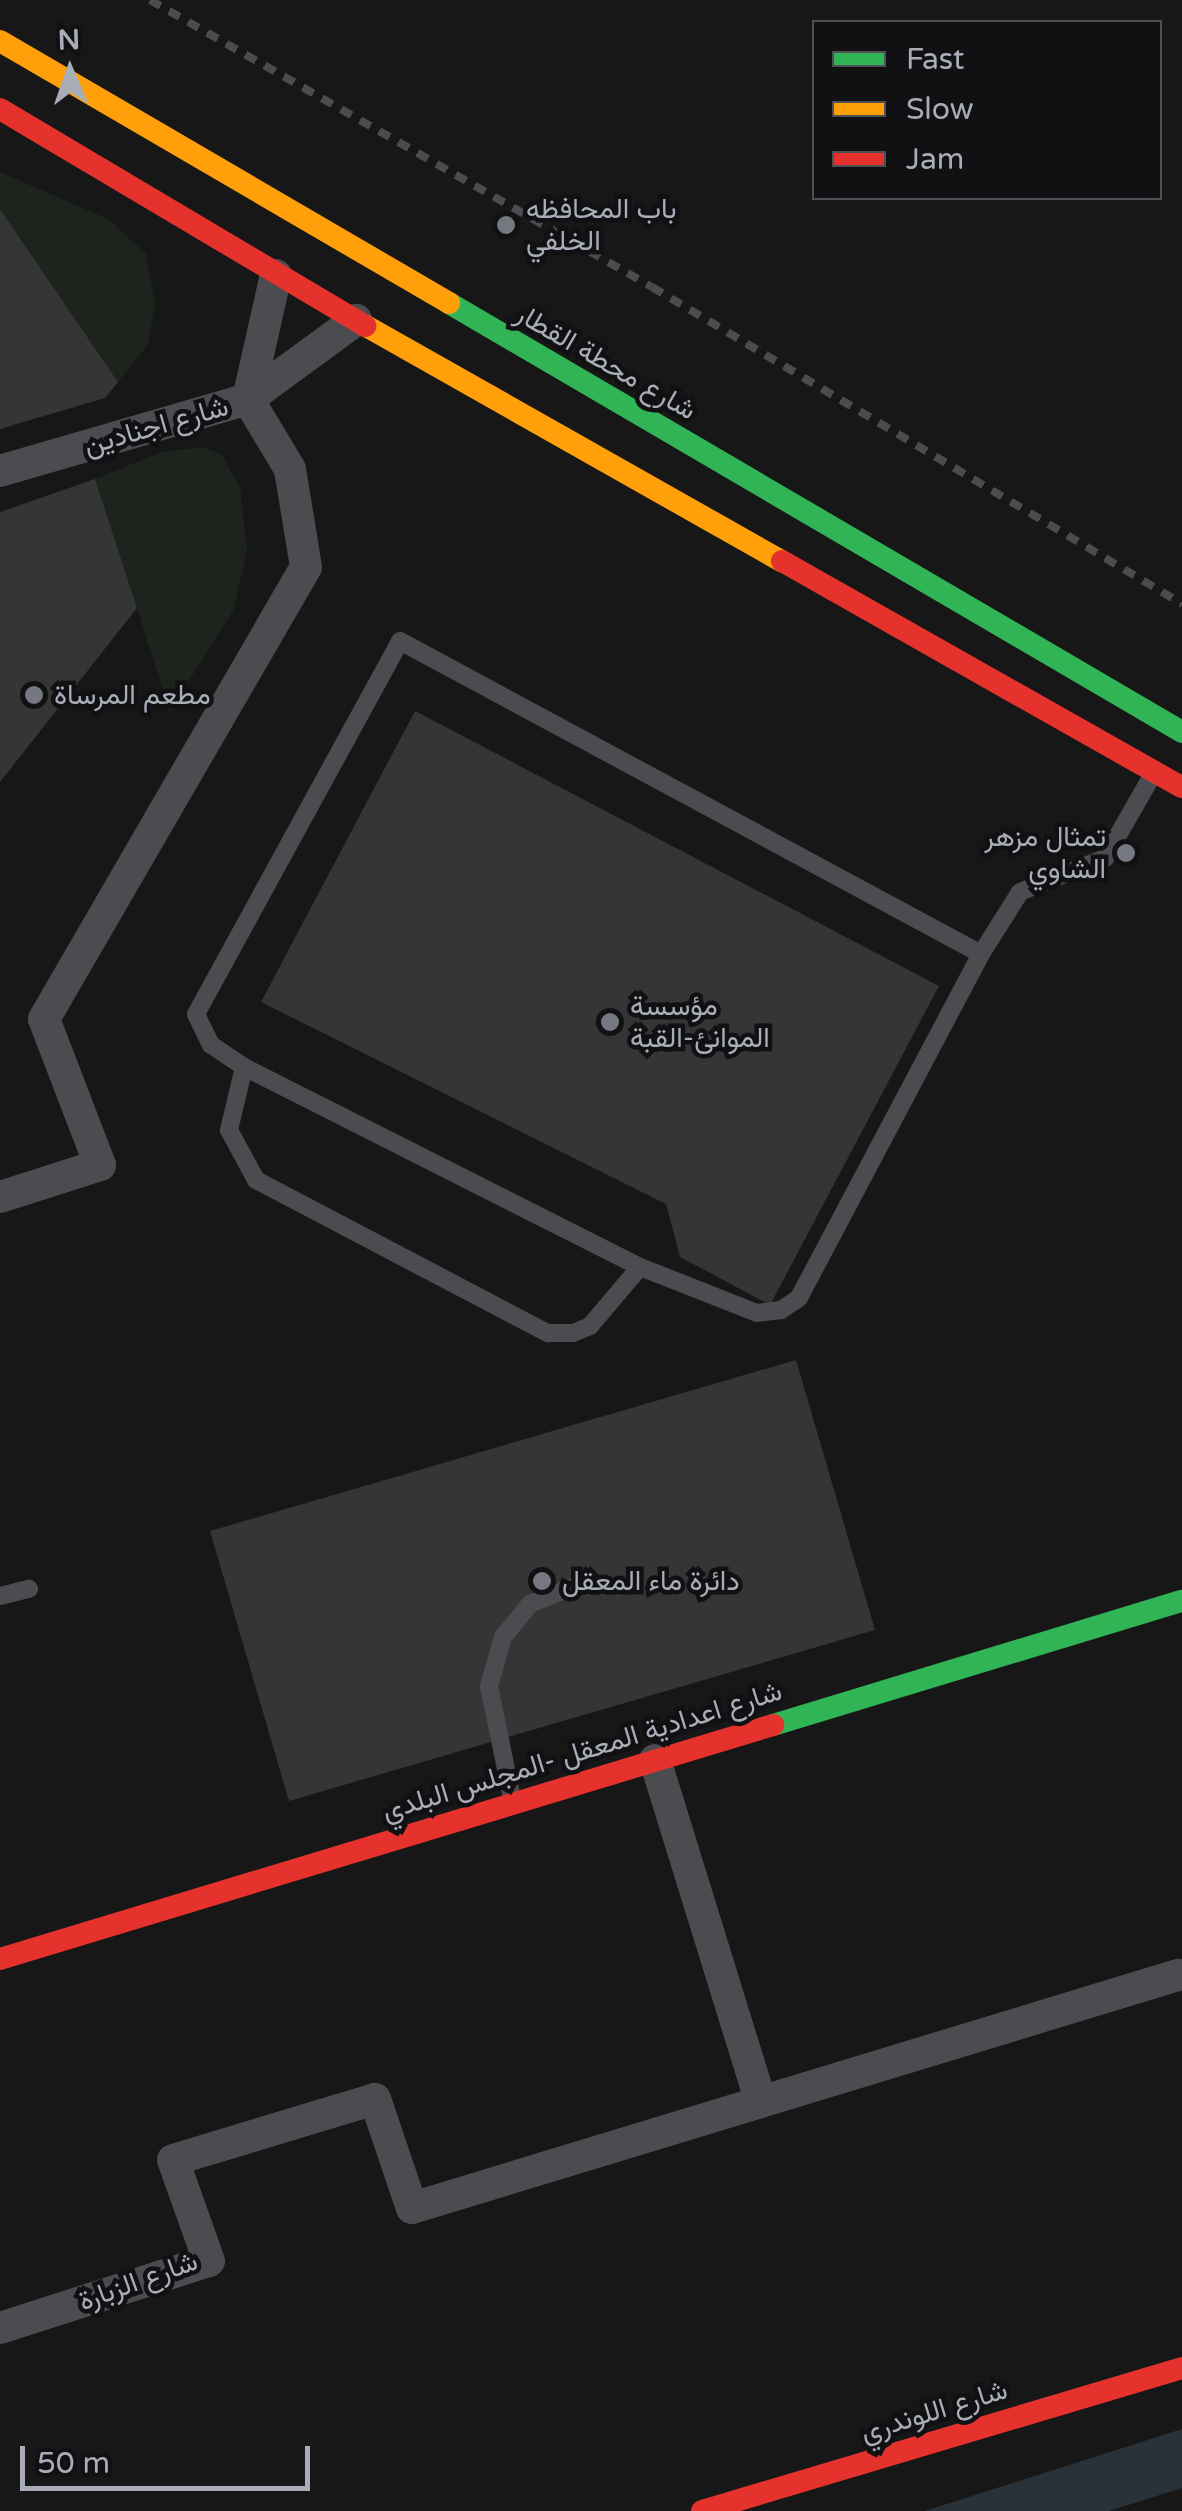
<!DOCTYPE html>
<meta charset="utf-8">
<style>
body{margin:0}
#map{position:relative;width:1182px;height:2511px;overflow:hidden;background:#171717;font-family:"Varela Round",Vazirmatn,sans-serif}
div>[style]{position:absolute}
.green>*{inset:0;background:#1d241d}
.water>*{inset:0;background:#2a3239}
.building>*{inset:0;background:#353536}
.lane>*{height:18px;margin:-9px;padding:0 9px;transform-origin:9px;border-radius:9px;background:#4b4c50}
.street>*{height:32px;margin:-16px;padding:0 16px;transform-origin:16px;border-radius:16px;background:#4b4c50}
.fast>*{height:22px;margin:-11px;padding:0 11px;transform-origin:11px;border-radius:11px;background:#30b455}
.slow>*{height:22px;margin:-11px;padding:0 11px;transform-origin:11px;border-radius:11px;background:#ff9f0a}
.jam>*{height:22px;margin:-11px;padding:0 11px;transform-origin:11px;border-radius:11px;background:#e5322d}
.rail>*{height:8px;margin-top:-4px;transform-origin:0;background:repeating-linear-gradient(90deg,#4b4c4f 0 12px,transparent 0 22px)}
.dots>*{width:28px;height:28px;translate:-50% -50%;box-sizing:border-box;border:5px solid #111113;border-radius:50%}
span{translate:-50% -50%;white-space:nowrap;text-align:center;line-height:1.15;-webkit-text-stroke:9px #111113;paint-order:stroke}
.poi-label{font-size:28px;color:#a8adb8}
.left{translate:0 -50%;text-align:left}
.right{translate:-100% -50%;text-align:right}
.street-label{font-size:28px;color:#a8adb8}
.legend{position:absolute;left:812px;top:20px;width:350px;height:180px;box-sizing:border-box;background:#111113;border:2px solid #4d4f55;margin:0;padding:12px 18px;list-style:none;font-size:30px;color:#a8adb8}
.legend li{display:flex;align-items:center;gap:20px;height:50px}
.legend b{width:50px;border:2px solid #4d4f55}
.north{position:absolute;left:20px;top:20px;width:100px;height:100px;-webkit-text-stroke:8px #111113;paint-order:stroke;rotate:358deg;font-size:28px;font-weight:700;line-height:40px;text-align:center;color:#a8adb8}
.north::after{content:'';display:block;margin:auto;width:35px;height:45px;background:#a8adb8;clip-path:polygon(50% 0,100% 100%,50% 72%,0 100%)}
.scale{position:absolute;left:20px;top:2446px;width:290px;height:45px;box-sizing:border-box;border:5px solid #a8adb8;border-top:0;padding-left:12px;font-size:30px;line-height:35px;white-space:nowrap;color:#a8adb8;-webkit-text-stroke:8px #111113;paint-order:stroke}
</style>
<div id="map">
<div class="green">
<div style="clip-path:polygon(0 172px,108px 219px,146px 254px,155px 305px,148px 344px,118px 382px,0 209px)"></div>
<div style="clip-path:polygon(201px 447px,221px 454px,240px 487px,247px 548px,234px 609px,170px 711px,95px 479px,162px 452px)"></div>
</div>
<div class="water">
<div style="clip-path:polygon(1182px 2429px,1182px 2488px,1109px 2511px,925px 2511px)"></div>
</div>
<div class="building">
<div style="clip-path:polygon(0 209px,118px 382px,105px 398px,0 429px)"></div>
<div style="clip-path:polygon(95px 479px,137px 608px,0 782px,0 512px)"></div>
<div style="clip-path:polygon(415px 711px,939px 986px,770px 1305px,680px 1257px,666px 1204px,261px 1002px)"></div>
<div style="clip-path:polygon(796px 1360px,875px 1630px,289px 1801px,210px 1531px)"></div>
</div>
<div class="lane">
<div style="left:981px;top:954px;width:389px;rotate:117.9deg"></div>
<div style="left:799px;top:1298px;width:22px;rotate:146deg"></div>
<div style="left:781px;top:1310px;width:24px;rotate:173deg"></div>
<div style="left:757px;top:1313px;width:126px;rotate:-158.5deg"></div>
<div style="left:640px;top:1267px;width:444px;rotate:-153.2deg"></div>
<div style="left:244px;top:1067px;width:40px;rotate:-146deg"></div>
<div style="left:211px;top:1045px;width:34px;rotate:-116deg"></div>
<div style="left:196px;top:1014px;width:425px;rotate:-61.3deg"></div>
<div style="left:400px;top:641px;width:660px;rotate:28.31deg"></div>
<div style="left:981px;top:954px;width:73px;rotate:-57.8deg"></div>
<div style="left:1020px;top:892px;width:92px;rotate:-21.8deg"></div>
<div style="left:1105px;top:858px;width:95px;rotate:-60.2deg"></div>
<div style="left:244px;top:1067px;width:65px;rotate:103.4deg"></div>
<div style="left:229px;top:1130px;width:57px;rotate:61.6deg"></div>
<div style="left:256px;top:1180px;width:330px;rotate:27.7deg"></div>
<div style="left:548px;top:1333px;width:25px"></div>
<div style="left:573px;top:1333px;width:18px;rotate:-22deg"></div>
<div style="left:590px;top:1326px;width:77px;rotate:-49.7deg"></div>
<div style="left:0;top:1596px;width:30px;rotate:-14deg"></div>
<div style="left:513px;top:1803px;width:119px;rotate:-101.6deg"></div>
<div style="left:489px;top:1686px;width:51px;rotate:-74.1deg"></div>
<div style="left:503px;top:1637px;width:43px;rotate:-50.7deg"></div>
<div style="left:530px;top:1604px;width:61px;rotate:-22deg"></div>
</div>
<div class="street">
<div style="left:248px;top:399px;width:127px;rotate:-77.3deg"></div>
<div style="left:0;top:471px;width:258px;rotate:-16.2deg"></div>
<div style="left:248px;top:399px;width:134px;rotate:-36.2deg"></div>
<div style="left:0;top:1197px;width:105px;rotate:-17.7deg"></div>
<div style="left:100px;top:1165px;width:156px;rotate:-111deg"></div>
<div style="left:44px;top:1019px;width:522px;rotate:-59.9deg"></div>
<div style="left:306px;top:567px;width:99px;rotate:-99.3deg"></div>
<div style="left:290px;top:469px;width:82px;rotate:-121deg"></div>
<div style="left:655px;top:1760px;width:358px;rotate:72.8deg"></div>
<div style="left:0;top:2328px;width:219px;rotate:-17.8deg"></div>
<div style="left:209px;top:2261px;width:107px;rotate:-109.6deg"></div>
<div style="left:173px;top:2160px;width:211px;rotate:-16.8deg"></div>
<div style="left:375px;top:2099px;width:115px;rotate:71.3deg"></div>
<div style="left:412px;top:2208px;width:801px;rotate:-16.92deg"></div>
</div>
<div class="fast">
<div style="left:449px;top:303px;width:849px;rotate:30.34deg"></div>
<div style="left:773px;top:1725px;width:427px;rotate:-16.9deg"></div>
</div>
<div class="slow">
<div style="left:0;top:41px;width:520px;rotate:30.26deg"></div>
<div style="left:366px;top:326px;width:478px;rotate:29.5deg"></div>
</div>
<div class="jam">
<div style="left:0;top:109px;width:425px;rotate:30.7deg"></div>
<div style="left:782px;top:561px;width:459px;rotate:29.5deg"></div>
<div style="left:0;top:1959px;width:808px;rotate:-16.84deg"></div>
<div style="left:702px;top:2511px;width:501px;rotate:-16.59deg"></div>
</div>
<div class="rail">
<div style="left:150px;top:0;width:578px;rotate:29.76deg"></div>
<div style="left:652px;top:287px;width:618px;rotate:30.88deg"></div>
</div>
<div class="dots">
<div style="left:506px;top:225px;background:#757880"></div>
<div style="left:34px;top:695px;background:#757880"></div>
<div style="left:1126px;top:853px;background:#757880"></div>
<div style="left:610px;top:1022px;background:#757880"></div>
<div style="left:542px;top:1581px;background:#757880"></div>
</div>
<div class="poi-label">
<span class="left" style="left:526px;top:225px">باب المحافظه<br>الخلفي</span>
<span class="left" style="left:54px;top:695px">مطعم المرساة</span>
<span class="right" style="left:1106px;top:853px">تمثال مزهر<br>الشاوي</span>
<span class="left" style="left:630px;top:1022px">مؤسسة<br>الموانئ-القبة</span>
<span class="left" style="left:562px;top:1581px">دائرة ماء المعقل</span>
</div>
<div class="street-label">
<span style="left:606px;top:362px;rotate:30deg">شارع محطة القطار</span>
<span style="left:156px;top:426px;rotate:-16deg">شارع اجنادين</span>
<span style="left:582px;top:1751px;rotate:-17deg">شارع اعدادية المعقل -المجلس البلدي</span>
<span style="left:138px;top:2281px;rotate:-20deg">شارع الزبارة</span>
<span style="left:934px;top:2411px;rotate:-17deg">شارع اللوندري</span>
</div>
<ul class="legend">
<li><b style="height:12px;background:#30b455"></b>Fast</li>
<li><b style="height:12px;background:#ff9f0a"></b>Slow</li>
<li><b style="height:12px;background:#e5322d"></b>Jam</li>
</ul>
<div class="north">N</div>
<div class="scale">50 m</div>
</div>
